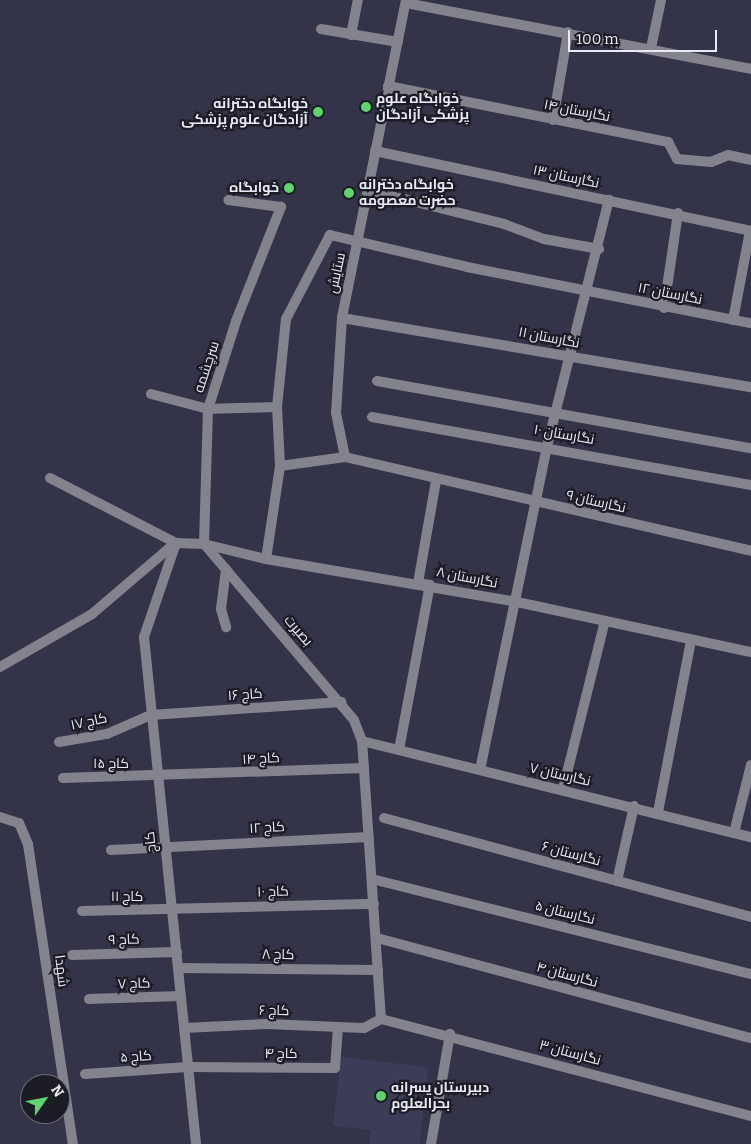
<!DOCTYPE html>
<meta charset="utf-8">
<style>
body{margin:0}
#map{position:relative;width:751px;height:1144px;overflow:hidden;background:#333448;font-family:Bitter,Cairo,serif}
div>[style]{position:absolute}
.built>*{inset:0;background:#3b3d57}
.minor>*{height:10px;margin:-5px;padding:0 5px;transform-origin:5px;border-radius:5px;background:#82838d}
.dots>*{width:14px;height:14px;translate:-50% -50%;box-sizing:border-box;border:2px solid #1c1c26;border-radius:50%}
span{translate:-50% -50%;white-space:nowrap;text-align:center;line-height:1.15;-webkit-text-stroke:4.5px #1c1c26;paint-order:stroke}
.poi-label{font-size:14px;color:#e9eaf7;font-weight:700}
.left{translate:0 -50%;text-align:left}
.right{translate:-100% -50%;text-align:right}
.street-label{font-size:14px;color:#e9eaf7}
.north{position:absolute;left:20px;top:1074px;width:50px;height:50px;box-sizing:border-box;background:#1c1c26;border:1px solid #6e6e7a;border-radius:50%;rotate:57deg;font-size:14px;font-weight:700;line-height:20px;text-align:center;color:#e9eaf7}
.north::after{content:'';display:block;margin:auto;width:18px;height:22px;background:#5dd56c;clip-path:polygon(50% 0,100% 100%,50% 72%,0 100%)}
.scale{position:absolute;left:568px;top:30px;width:149px;height:22px;box-sizing:border-box;border:2px solid #e9eaf7;border-top:0;padding-left:6px;font-size:15px;line-height:18px;white-space:nowrap;color:#e9eaf7;-webkit-text-stroke:4px #1c1c26;paint-order:stroke}
</style>
<div id="map">
<div class="built">
<div style="clip-path:polygon(341px 1057px,428px 1067px,420px 1144px,369px 1144px,371px 1130px,333px 1126px)"></div>
</div>
<div class="minor">
<div style="left:406px;top:0;width:324px;rotate:101.4deg"></div>
<div style="left:342px;top:318px;width:95px;rotate:93.6deg"></div>
<div style="left:336px;top:413px;width:45px;rotate:78.4deg"></div>
<div style="left:345px;top:457px;width:417px;rotate:13deg"></div>
<div style="left:406px;top:3px;width:351px;rotate:10.8deg"></div>
<div style="left:321px;top:29px;width:78px;rotate:9.6deg"></div>
<div style="left:351px;top:35px;width:36px;rotate:-79deg"></div>
<div style="left:651px;top:48px;width:49px;rotate:-78.2deg"></div>
<div style="left:388px;top:86px;width:286px;rotate:11.3deg"></div>
<div style="left:668px;top:142px;width:19px;rotate:62deg"></div>
<div style="left:677px;top:159px;width:34px;rotate:5deg"></div>
<div style="left:711px;top:162px;width:18px;rotate:-22deg"></div>
<div style="left:728px;top:155px;width:24px;rotate:12deg"></div>
<div style="left:553px;top:120px;width:89px;rotate:-80.3deg"></div>
<div style="left:375px;top:151px;width:384px;rotate:12deg"></div>
<div style="left:367px;top:190px;width:141px;rotate:13.9deg"></div>
<div style="left:504px;top:224px;width:43px;rotate:20.6deg"></div>
<div style="left:544px;top:239px;width:56px;rotate:10.3deg"></div>
<div style="left:664px;top:308px;width:96px;rotate:-81.6deg"></div>
<div style="left:342px;top:318px;width:415px;rotate:9.6deg"></div>
<div style="left:733px;top:320px;width:91px;rotate:-79.2deg"></div>
<div style="left:377px;top:381px;width:380px;rotate:10.2deg"></div>
<div style="left:151px;top:394px;width:59px;rotate:14.7deg"></div>
<div style="left:208px;top:409px;width:69px;rotate:-1.7deg"></div>
<div style="left:372px;top:417px;width:385px;rotate:10.2deg"></div>
<div style="left:280px;top:466px;width:66px;rotate:-7.9deg"></div>
<div style="left:50px;top:478px;width:142px;rotate:27.3deg"></div>
<div style="left:176px;top:543px;width:28px;rotate:2deg"></div>
<div style="left:204px;top:544px;width:64px;rotate:13.6deg"></div>
<div style="left:266px;top:559px;width:255px;rotate:9.7deg"></div>
<div style="left:517px;top:602px;width:239px;rotate:12.1deg"></div>
<div style="left:176px;top:543px;width:99px;rotate:108.8deg"></div>
<div style="left:144px;top:637px;width:510px;rotate:84.14deg"></div>
<div style="left:266px;top:559px;width:94px;rotate:-81.4deg"></div>
<div style="left:280px;top:466px;width:59px;rotate:-92.9deg"></div>
<div style="left:277px;top:407px;width:88px;rotate:-84.2deg"></div>
<div style="left:286px;top:319px;width:95px;rotate:-62.4deg"></div>
<div style="left:330px;top:235px;width:141px;rotate:13.1deg"></div>
<div style="left:467px;top:267px;width:289px;rotate:11.2deg"></div>
<div style="left:226px;top:569px;width:40px;rotate:97.1deg"></div>
<div style="left:221px;top:609px;width:19px;rotate:74deg"></div>
<div style="left:0;top:667px;width:106px;rotate:-29.9deg"></div>
<div style="left:92px;top:614px;width:109px;rotate:-40.5deg"></div>
<div style="left:362px;top:741px;width:401px;rotate:13.9deg"></div>
<div style="left:59px;top:742px;width:49px;rotate:-9.5deg"></div>
<div style="left:107px;top:734px;width:48px;rotate:-23.4deg"></div>
<div style="left:151px;top:715px;width:191px;rotate:-3.9deg"></div>
<div style="left:399px;top:750px;width:168px;rotate:-79.4deg"></div>
<div style="left:430px;top:585px;width:12px;rotate:-171deg"></div>
<div style="left:418px;top:583px;width:104px;rotate:-80deg"></div>
<div style="left:480px;top:770px;width:331px;rotate:-78.3deg"></div>
<div style="left:547px;top:446px;width:254px;rotate:-75.9deg"></div>
<div style="left:63px;top:778px;width:301px;rotate:-1.9deg"></div>
<div style="left:563px;top:789px;width:173px;rotate:-76deg"></div>
<div style="left:658px;top:812px;width:175px;rotate:-79.1deg"></div>
<div style="left:0;top:817px;width:20px;rotate:18deg"></div>
<div style="left:19px;top:823px;width:23px;rotate:67deg"></div>
<div style="left:28px;top:844px;width:303px;rotate:81.5deg"></div>
<div style="left:384px;top:818px;width:380px;rotate:15.1deg"></div>
<div style="left:734px;top:833px;width:70px;rotate:-76deg"></div>
<div style="left:111px;top:850px;width:258px;rotate:-2.9deg"></div>
<div style="left:372px;top:879px;width:391px;rotate:14.1deg"></div>
<div style="left:617px;top:881px;width:77px;rotate:-77.2deg"></div>
<div style="left:82px;top:911px;width:292px;rotate:-1.4deg"></div>
<div style="left:377px;top:938px;width:387px;rotate:15deg"></div>
<div style="left:72px;top:955px;width:105px;rotate:-1.6deg"></div>
<div style="left:178px;top:968px;width:200px;rotate:0.6deg"></div>
<div style="left:89px;top:999px;width:91px;rotate:-1.9deg"></div>
<div style="left:381px;top:1019px;width:383px;rotate:14.7deg"></div>
<div style="left:184px;top:1028px;width:82px;rotate:-2.8deg"></div>
<div style="left:266px;top:1024px;width:98px;rotate:2.3deg"></div>
<div style="left:364px;top:1028px;width:19px;rotate:-28deg"></div>
<div style="left:381px;top:1019px;width:279px;rotate:-93.9deg"></div>
<div style="left:362px;top:741px;width:22px;rotate:-111deg"></div>
<div style="left:354px;top:720px;width:231px;rotate:-130.4deg"></div>
<div style="left:204px;top:544px;width:135px;rotate:-88.3deg"></div>
<div style="left:208px;top:409px;width:92px;rotate:-72.3deg"></div>
<div style="left:236px;top:321px;width:123px;rotate:-68.5deg"></div>
<div style="left:281px;top:207px;width:53px;rotate:-172.5deg"></div>
<div style="left:85px;top:1074px;width:103px;rotate:-3.9deg"></div>
<div style="left:188px;top:1067px;width:147px;rotate:0.4deg"></div>
<div style="left:335px;top:1068px;width:40px;rotate:-85.7deg"></div>
<div style="left:431px;top:1144px;width:112px;rotate:-80.2deg"></div>
</div>
<div class="dots">
<div style="left:366px;top:107px;background:#5dd56c"></div>
<div style="left:318px;top:112px;background:#5dd56c"></div>
<div style="left:289px;top:188px;background:#5dd56c"></div>
<div style="left:349px;top:193px;background:#5dd56c"></div>
<div style="left:381px;top:1096px;background:#5dd56c"></div>
</div>
<div class="poi-label">
<span class="left" style="left:376px;top:107px">خوابگاه علوم<br>پزشکی آزادگان</span>
<span class="right" style="left:308px;top:112px">خوابگاه دخترانه<br>آزادگان علوم پزشکی</span>
<span class="left" style="left:359px;top:193px">خوابگاه دخترانه<br>حضرت معصومه</span>
<span class="right" style="left:279px;top:188px">خوابگاه</span>
<span class="left" style="left:391px;top:1096px">دبیرستان پسرانه<br>بحرالعلوم</span>
</div>
<div class="street-label">
<span style="left:577px;top:111px;rotate:11deg">نگارستان ۱۴</span>
<span style="left:566px;top:177px;rotate:12deg">نگارستان ۱۳</span>
<span style="left:337px;top:273px;rotate:-78deg">ستایش</span>
<span style="left:670px;top:294px;rotate:11deg">نگارستان ۱۲</span>
<span style="left:549px;top:338px;rotate:11deg">نگارستان ۱۱</span>
<span style="left:207px;top:367px;rotate:-72deg">سرچشمه</span>
<span style="left:564px;top:435px;rotate:10deg">نگارستان ۱۰</span>
<span style="left:596px;top:502px;rotate:13deg">نگارستان ۹</span>
<span style="left:467px;top:578px;rotate:11deg">نگارستان ۸</span>
<span style="left:298px;top:631px;rotate:49deg">بصیرت</span>
<span style="left:245px;top:695px;rotate:-4deg">کاج ۱۶</span>
<span style="left:89px;top:722px;rotate:-12deg">کاج ۱۷</span>
<span style="left:261px;top:759px;rotate:-3deg">کاج ۱۴</span>
<span style="left:111px;top:764px">کاج ۱۵</span>
<span style="left:560px;top:775px;rotate:13deg">نگارستان ۷</span>
<span style="left:267px;top:828px;rotate:-3deg">کاج ۱۲</span>
<span style="left:151px;top:842px;rotate:-96deg">کاج</span>
<span style="left:571px;top:854px;rotate:15deg">نگارستان ۶</span>
<span style="left:273px;top:892px;rotate:-2deg">کاج ۱۰</span>
<span style="left:127px;top:897px">کاج ۱۱</span>
<span style="left:565px;top:913px;rotate:14deg">نگارستان ۵</span>
<span style="left:124px;top:940px;rotate:-2deg">کاج ۹</span>
<span style="left:278px;top:955px;rotate:1deg">کاج ۸</span>
<span style="left:61px;top:971px;rotate:83deg">شهدا</span>
<span style="left:567px;top:975px;rotate:15deg">نگارستان ۴</span>
<span style="left:134px;top:984px;rotate:-2deg">کاج ۷</span>
<span style="left:274px;top:1011px;rotate:1deg">کاج ۶</span>
<span style="left:570px;top:1053px;rotate:15deg">نگارستان ۳</span>
<span style="left:281px;top:1054px">کاج ۴</span>
<span style="left:136px;top:1057px;rotate:-4deg">کاج ۵</span>
</div>
<div class="north">N</div>
<div class="scale">100 m</div>
</div>
